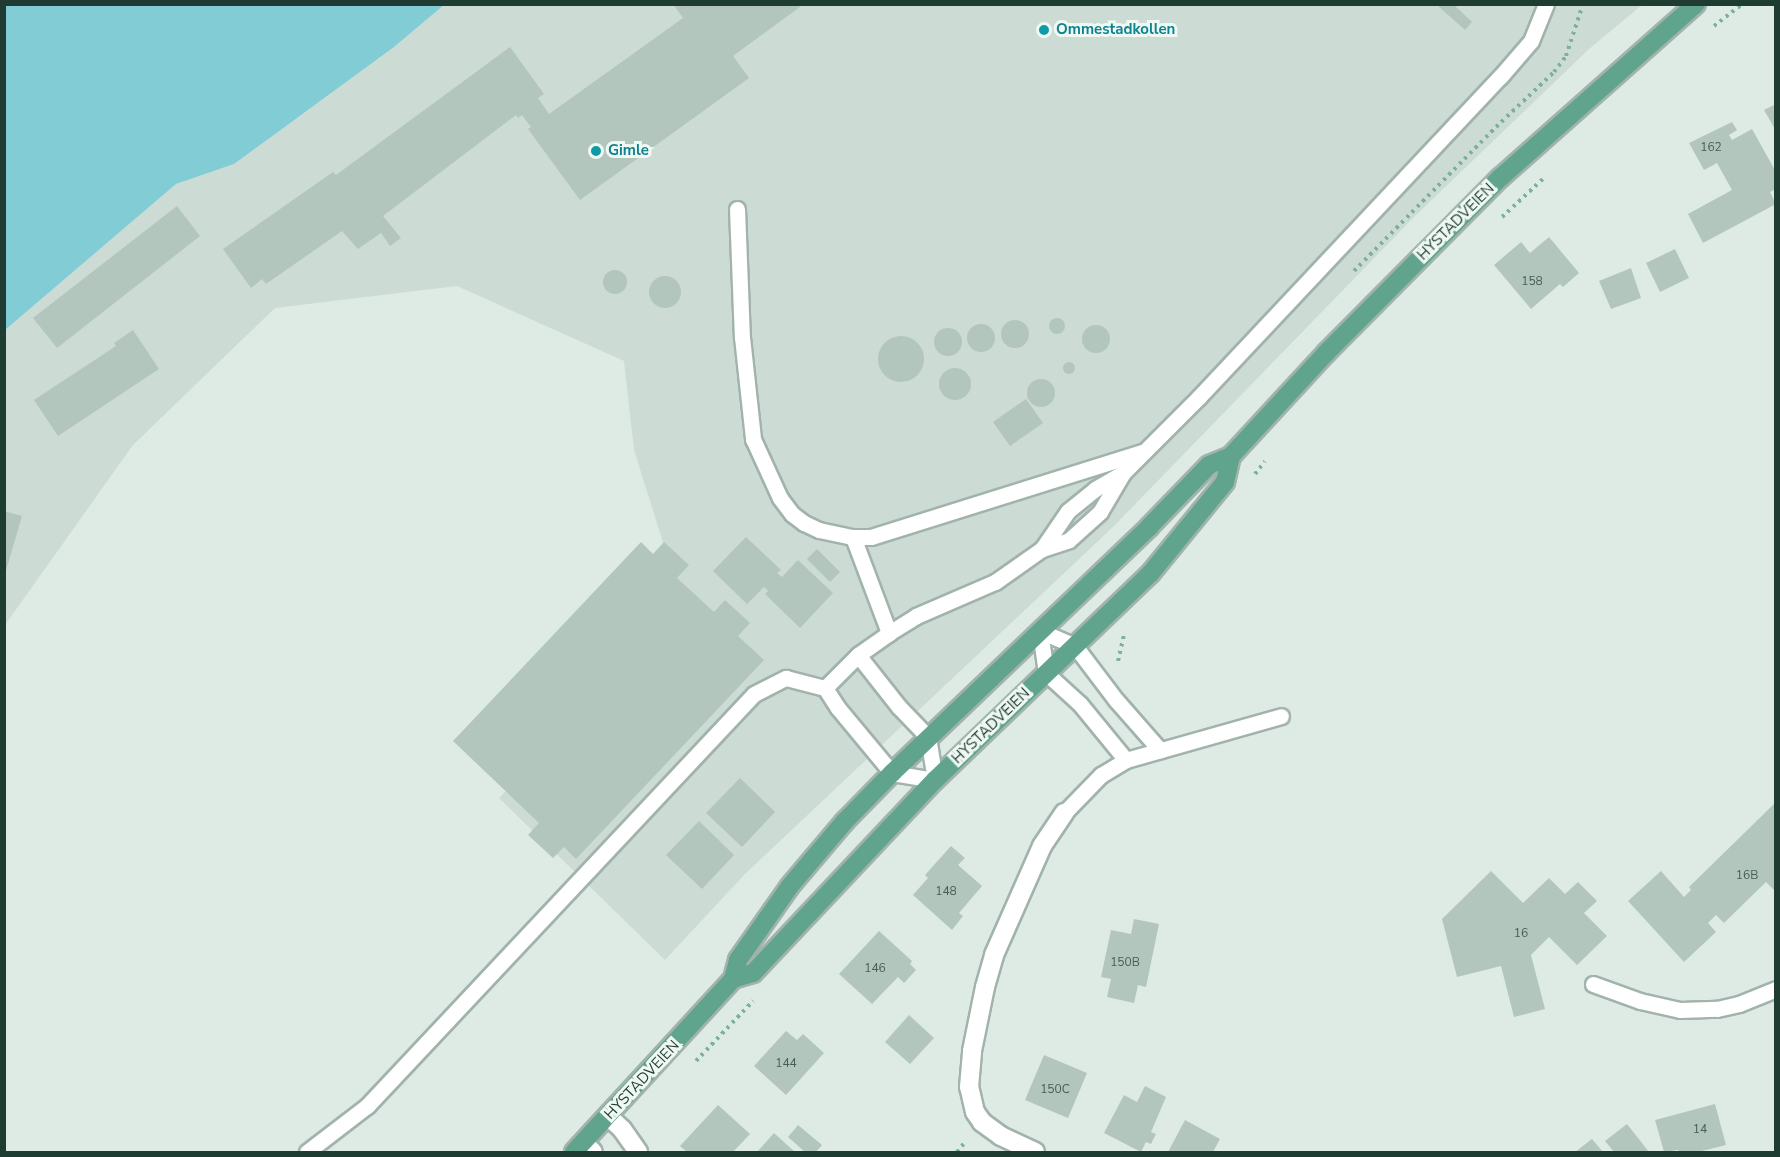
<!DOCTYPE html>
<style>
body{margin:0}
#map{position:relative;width:1780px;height:1157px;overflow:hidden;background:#deebe5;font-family:"Nunito Sans",sans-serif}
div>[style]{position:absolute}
.built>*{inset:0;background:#ccdbd3}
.water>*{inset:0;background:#82cdd5}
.building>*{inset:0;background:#b3c6bd}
.round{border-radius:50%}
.path>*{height:4px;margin-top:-2px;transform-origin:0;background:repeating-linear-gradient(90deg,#7cb19e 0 3px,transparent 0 7.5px)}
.roads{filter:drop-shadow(2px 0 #a1b3ac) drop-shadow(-2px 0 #a1b3ac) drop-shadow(0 2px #a1b3ac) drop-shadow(0 -2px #a1b3ac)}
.service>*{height:15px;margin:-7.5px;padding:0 7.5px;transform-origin:7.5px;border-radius:7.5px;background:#fff}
.minor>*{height:18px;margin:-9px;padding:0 9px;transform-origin:9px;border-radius:9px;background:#fff}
.primary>*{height:18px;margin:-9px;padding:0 9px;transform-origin:9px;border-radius:9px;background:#60a48e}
.dots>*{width:16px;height:16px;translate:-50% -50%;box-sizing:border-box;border:3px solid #eff8f3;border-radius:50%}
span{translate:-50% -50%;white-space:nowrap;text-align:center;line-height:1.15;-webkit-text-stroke:6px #eff8f3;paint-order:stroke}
.number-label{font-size:12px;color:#445e55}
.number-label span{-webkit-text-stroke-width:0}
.culture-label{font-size:15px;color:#0d838f;font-weight:700}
.left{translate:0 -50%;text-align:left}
.street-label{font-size:15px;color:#1f3c32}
.frame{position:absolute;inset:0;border:6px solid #1f3c32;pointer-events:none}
</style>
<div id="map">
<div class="built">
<div style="clip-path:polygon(444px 5px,1642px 5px,1589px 49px,1414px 217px,1113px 527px,745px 874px,665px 960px,499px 798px,683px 606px,634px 450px,624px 361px,457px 286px,275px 308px,133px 445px,5px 625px,5px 330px,176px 184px,234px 164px,394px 47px)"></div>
</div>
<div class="water">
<div style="clip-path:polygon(5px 4px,444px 4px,444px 5px,394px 47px,234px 164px,176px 184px,5px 330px)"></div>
</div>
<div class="building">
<div style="clip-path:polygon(673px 4px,804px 4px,733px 56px,749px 78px,580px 200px,528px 129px,531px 127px,522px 115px,518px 118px,516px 115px,383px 216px,401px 238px,390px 246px,381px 233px,358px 249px,342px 231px,266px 284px,262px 279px,251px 288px,223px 249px,333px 172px,336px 175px,510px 47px,544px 94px,538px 98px,549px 114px,683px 18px)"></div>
<div style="clip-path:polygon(1440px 4px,1453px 4px,1472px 22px,1465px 30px,1438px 6px)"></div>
<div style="clip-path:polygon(1776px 104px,1776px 131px,1764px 110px)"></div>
<div style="clip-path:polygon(1732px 122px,1737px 130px,1729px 135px,1732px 140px,1752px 129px,1776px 172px,1776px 189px,1770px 192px,1776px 204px,1703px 243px,1688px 214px,1732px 190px,1717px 163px,1704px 170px,1689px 143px)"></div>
<div style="clip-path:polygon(177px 206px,200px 236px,57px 348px,33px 318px)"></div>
<div style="clip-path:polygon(1549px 237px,1579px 273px,1563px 287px,1560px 284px,1531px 309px,1494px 265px,1521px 242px,1530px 253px)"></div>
<div style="clip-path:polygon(1675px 249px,1689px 278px,1660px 292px,1646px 263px)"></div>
<div style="clip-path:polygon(1631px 268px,1641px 298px,1611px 309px,1599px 281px)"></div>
<div class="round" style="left:603px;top:270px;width:24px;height:24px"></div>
<div class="round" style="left:649px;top:276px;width:32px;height:32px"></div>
<div class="round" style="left:1049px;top:318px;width:16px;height:16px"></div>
<div class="round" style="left:1001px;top:320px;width:28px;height:28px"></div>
<div class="round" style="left:967px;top:324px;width:28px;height:28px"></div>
<div class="round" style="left:1082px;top:325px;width:28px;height:28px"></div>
<div class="round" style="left:934px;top:328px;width:28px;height:28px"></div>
<div style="clip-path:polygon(133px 330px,159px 369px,58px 436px,34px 400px,116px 346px,114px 343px)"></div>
<div class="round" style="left:878px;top:336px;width:46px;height:46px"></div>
<div class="round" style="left:1063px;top:362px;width:12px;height:12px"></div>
<div class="round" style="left:939px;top:368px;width:32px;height:32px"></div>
<div class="round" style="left:1027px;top:379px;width:28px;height:28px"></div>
<div style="clip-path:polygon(1026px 399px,1043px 423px,1010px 446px,993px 422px)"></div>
<div style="clip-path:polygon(4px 511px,22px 516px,5px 574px,4px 574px)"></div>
<div style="clip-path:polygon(746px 537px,781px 570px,777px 573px,782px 577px,798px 560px,833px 593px,800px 628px,765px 594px,768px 591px,764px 587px,747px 604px,713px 571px)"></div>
<div style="clip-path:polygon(641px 542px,653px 554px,664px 542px,689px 565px,677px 578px,714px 612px,725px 600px,750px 623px,738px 636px,764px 660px,576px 859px,564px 847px,553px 858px,528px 835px,539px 823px,453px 741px)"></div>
<div style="clip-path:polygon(817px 549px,840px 572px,830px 582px,807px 559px)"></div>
<div style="clip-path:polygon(740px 778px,775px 812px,742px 847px,706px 813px)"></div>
<div style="clip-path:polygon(1776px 802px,1776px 892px,1766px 882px,1724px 923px,1716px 915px,1708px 923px,1716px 932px,1684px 962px,1628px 901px,1661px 871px,1684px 897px,1691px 890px,1689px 887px)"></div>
<div style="clip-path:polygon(699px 821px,734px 855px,702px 889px,666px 855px)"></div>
<div style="clip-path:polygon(951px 846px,965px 858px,958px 865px,982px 886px,959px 913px,963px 916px,952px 930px,913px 895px,928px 878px,925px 875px)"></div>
<div style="clip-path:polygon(1491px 871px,1523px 903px,1549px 878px,1565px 894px,1578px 882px,1597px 901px,1584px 913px,1607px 936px,1577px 965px,1549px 937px,1531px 955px,1545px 1009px,1514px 1017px,1501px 966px,1457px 977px,1442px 919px)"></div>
<div style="clip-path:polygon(1134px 919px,1159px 924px,1146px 987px,1138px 985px,1134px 1003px,1107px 997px,1111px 979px,1101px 977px,1111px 930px,1131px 934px)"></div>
<div style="clip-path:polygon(879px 931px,912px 961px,910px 964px,916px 970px,904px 983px,898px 977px,872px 1004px,839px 974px)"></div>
<div style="clip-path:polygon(909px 1015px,934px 1038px,910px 1064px,885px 1042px)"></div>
<div style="clip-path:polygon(786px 1031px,797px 1040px,803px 1034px,824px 1053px,786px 1095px,754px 1066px)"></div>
<div style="clip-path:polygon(1044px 1055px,1087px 1073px,1068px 1118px,1025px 1100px)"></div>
<div style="clip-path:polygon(1145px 1086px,1166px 1097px,1151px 1132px,1156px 1134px,1151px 1144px,1146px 1142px,1141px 1152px,1104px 1133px,1124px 1095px,1137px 1102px)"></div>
<div style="clip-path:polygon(1715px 1104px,1726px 1145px,1698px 1152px,1679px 1152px,1678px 1150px,1664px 1152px,1655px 1120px)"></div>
<div style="clip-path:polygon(718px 1105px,750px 1134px,733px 1152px,687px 1152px,680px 1146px)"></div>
<div style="clip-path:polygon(1185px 1120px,1220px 1139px,1213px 1152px,1168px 1152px)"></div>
<div style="clip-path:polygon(1627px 1124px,1649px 1152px,1614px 1152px,1605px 1141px)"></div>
<div style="clip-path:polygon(798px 1125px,822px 1145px,816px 1152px,805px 1152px,788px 1137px)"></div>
<div style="clip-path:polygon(774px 1133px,795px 1152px,757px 1152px)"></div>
<div style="clip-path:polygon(1592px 1139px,1603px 1152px,1575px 1152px)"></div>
</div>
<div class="path">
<div style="left:1714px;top:26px;width:36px;rotate:-38deg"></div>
<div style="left:1502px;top:217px;width:59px;rotate:-42.9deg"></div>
<div style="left:1354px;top:271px;width:202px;rotate:-45.4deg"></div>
<div style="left:1496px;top:127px;width:80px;rotate:-43.5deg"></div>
<div style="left:1554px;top:72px;width:20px;rotate:-53deg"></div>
<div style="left:1566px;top:56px;width:55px;rotate:-71.9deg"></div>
<div style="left:1255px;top:474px;width:16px;rotate:-52deg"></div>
<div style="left:1118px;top:661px;width:26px;rotate:-77deg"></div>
<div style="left:696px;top:1061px;width:83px;rotate:-46.5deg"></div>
<div style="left:957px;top:1152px;width:14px;rotate:-51deg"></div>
</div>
<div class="roads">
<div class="service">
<div style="left:737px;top:209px;width:128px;rotate:87.8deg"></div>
<div style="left:742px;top:337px;width:103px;rotate:83.8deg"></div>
<div style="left:753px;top:439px;width:65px;rotate:65.4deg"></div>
<div style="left:780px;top:498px;width:20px;rotate:53deg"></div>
<div style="left:792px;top:514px;width:15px;rotate:37deg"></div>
<div style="left:804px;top:523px;width:17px;rotate:25deg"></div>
<div style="left:819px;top:530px;width:35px;rotate:12deg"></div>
<div style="left:853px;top:537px;width:18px"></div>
<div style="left:871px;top:537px;width:285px;rotate:-17.4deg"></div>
<div style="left:853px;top:537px;width:103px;rotate:69.4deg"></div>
<div style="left:1042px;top:549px;width:46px;rotate:-55.6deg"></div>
<div style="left:1068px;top:511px;width:35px;rotate:-39deg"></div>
<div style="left:1095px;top:489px;width:32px;rotate:-30deg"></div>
<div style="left:1040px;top:631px;width:38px;rotate:23deg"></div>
<div style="left:1075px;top:646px;width:68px;rotate:52.8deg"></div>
<div style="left:1116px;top:700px;width:67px;rotate:48.7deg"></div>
<div style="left:1040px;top:631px;width:42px;rotate:81.9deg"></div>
<div style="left:1046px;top:673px;width:46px;rotate:42.4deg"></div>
<div style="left:1080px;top:704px;width:72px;rotate:50.6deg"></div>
<div style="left:825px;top:688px;width:24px;rotate:57deg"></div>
<div style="left:838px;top:708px;width:85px;rotate:50.3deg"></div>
<div style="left:892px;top:773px;width:44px;rotate:9.2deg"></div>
<div style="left:935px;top:780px;width:44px;rotate:-99.2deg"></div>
<div style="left:928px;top:737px;width:42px;rotate:-134deg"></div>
<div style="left:899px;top:707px;width:66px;rotate:-128.3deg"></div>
<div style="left:1064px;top:813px;width:53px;rotate:-45.8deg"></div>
<div style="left:1101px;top:775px;width:29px;rotate:-31deg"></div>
<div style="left:1126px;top:760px;width:161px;rotate:-15.8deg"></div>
<div style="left:1593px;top:984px;width:50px;rotate:19.9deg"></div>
<div style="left:1640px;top:1001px;width:41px;rotate:12.7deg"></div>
<div style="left:1680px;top:1010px;width:37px;rotate:-2deg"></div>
<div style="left:1717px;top:1009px;width:23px;rotate:-13deg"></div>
<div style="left:1739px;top:1004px;width:40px;rotate:-22deg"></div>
<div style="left:307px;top:1152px;width:76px;rotate:-37.5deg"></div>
<div style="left:367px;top:1106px;width:565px;rotate:-46.79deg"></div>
<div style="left:754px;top:694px;width:36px;rotate:-27deg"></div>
<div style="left:786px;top:678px;width:40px;rotate:14.4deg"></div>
<div style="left:825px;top:688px;width:47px;rotate:-45deg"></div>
<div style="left:858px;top:655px;width:38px;rotate:-35deg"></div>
<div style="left:889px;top:633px;width:32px;rotate:-32deg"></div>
<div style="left:916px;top:616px;width:86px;rotate:-23.3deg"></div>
<div style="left:995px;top:582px;width:57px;rotate:-35.1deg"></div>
<div style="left:1042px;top:549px;width:28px;rotate:-18deg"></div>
<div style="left:1069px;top:540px;width:42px;rotate:-42.1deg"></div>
<div style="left:1100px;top:512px;width:45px;rotate:-59.5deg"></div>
<div style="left:1123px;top:473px;width:107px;rotate:-45deg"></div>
<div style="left:1199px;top:397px;width:439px;rotate:-46.8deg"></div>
<div style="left:1500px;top:77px;width:48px;rotate:-49.3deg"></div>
<div style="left:1531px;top:41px;width:40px;rotate:-68deg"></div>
</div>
<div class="minor">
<div style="left:608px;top:1116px;width:19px;rotate:43deg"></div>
<div style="left:622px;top:1129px;width:28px;rotate:55deg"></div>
<div style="left:583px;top:1143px;width:13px;rotate:42deg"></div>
<div style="left:1035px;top:1152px;width:38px;rotate:-155deg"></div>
<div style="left:1001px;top:1136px;width:24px;rotate:-144deg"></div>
<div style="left:982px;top:1122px;width:12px;rotate:-125deg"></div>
<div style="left:975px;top:1112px;width:26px;rotate:-103deg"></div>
<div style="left:969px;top:1087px;width:36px;rotate:-85deg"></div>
<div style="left:972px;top:1051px;width:65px;rotate:-78.5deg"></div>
<div style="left:985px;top:987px;width:33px;rotate:-74deg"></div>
<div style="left:994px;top:955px;width:119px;rotate:-66.2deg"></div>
<div style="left:1042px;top:846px;width:40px;rotate:-56deg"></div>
</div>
<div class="primary">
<div style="left:733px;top:979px;width:21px;rotate:-17deg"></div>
<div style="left:753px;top:973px;width:265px;rotate:-46.7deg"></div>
<div style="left:935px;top:780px;width:298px;rotate:-43.8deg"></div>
<div style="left:1150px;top:574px;width:119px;rotate:-50.8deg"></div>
<div style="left:1225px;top:482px;width:27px;rotate:-77deg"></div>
<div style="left:574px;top:1152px;width:235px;rotate:-47.4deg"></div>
<div style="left:733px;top:979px;width:20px;rotate:-75deg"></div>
<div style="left:738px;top:960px;width:90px;rotate:-54.9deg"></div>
<div style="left:790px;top:886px;width:85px;rotate:-49.8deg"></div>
<div style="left:845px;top:821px;width:67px;rotate:-45.6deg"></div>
<div style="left:892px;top:773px;width:356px;rotate:-43.7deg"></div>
<div style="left:1149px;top:527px;width:86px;rotate:-45.9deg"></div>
<div style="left:1209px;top:465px;width:24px;rotate:-22deg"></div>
<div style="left:1231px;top:456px;width:140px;rotate:-47.3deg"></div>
<div style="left:1326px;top:353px;width:247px;rotate:-45.2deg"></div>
<div style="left:1500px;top:178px;width:262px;rotate:-41.6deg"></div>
</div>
</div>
<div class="dots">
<div style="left:1044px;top:30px;background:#0f9aa8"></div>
<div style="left:596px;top:151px;background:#0f9aa8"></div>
</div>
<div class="number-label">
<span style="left:1711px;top:148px">162</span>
<span style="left:1532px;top:282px">158</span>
<span style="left:1747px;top:876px">16B</span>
<span style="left:946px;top:892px">148</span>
<span style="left:1521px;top:934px">16</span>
<span style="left:1125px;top:963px">150B</span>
<span style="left:875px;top:969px">146</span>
<span style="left:786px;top:1064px">144</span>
<span style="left:1055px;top:1090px">150C</span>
<span style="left:1700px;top:1130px">14</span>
</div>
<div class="culture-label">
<span class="left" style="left:1056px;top:30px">Ommestadkollen</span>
<span class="left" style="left:608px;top:151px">Gimle</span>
</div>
<div class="street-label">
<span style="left:1456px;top:222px;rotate:-45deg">HYSTADVEIEN</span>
<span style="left:991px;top:726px;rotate:-44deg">HYSTADVEIEN</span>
<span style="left:642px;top:1080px;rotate:-47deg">HYSTADVEIEN</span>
</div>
<div class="frame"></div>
</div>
